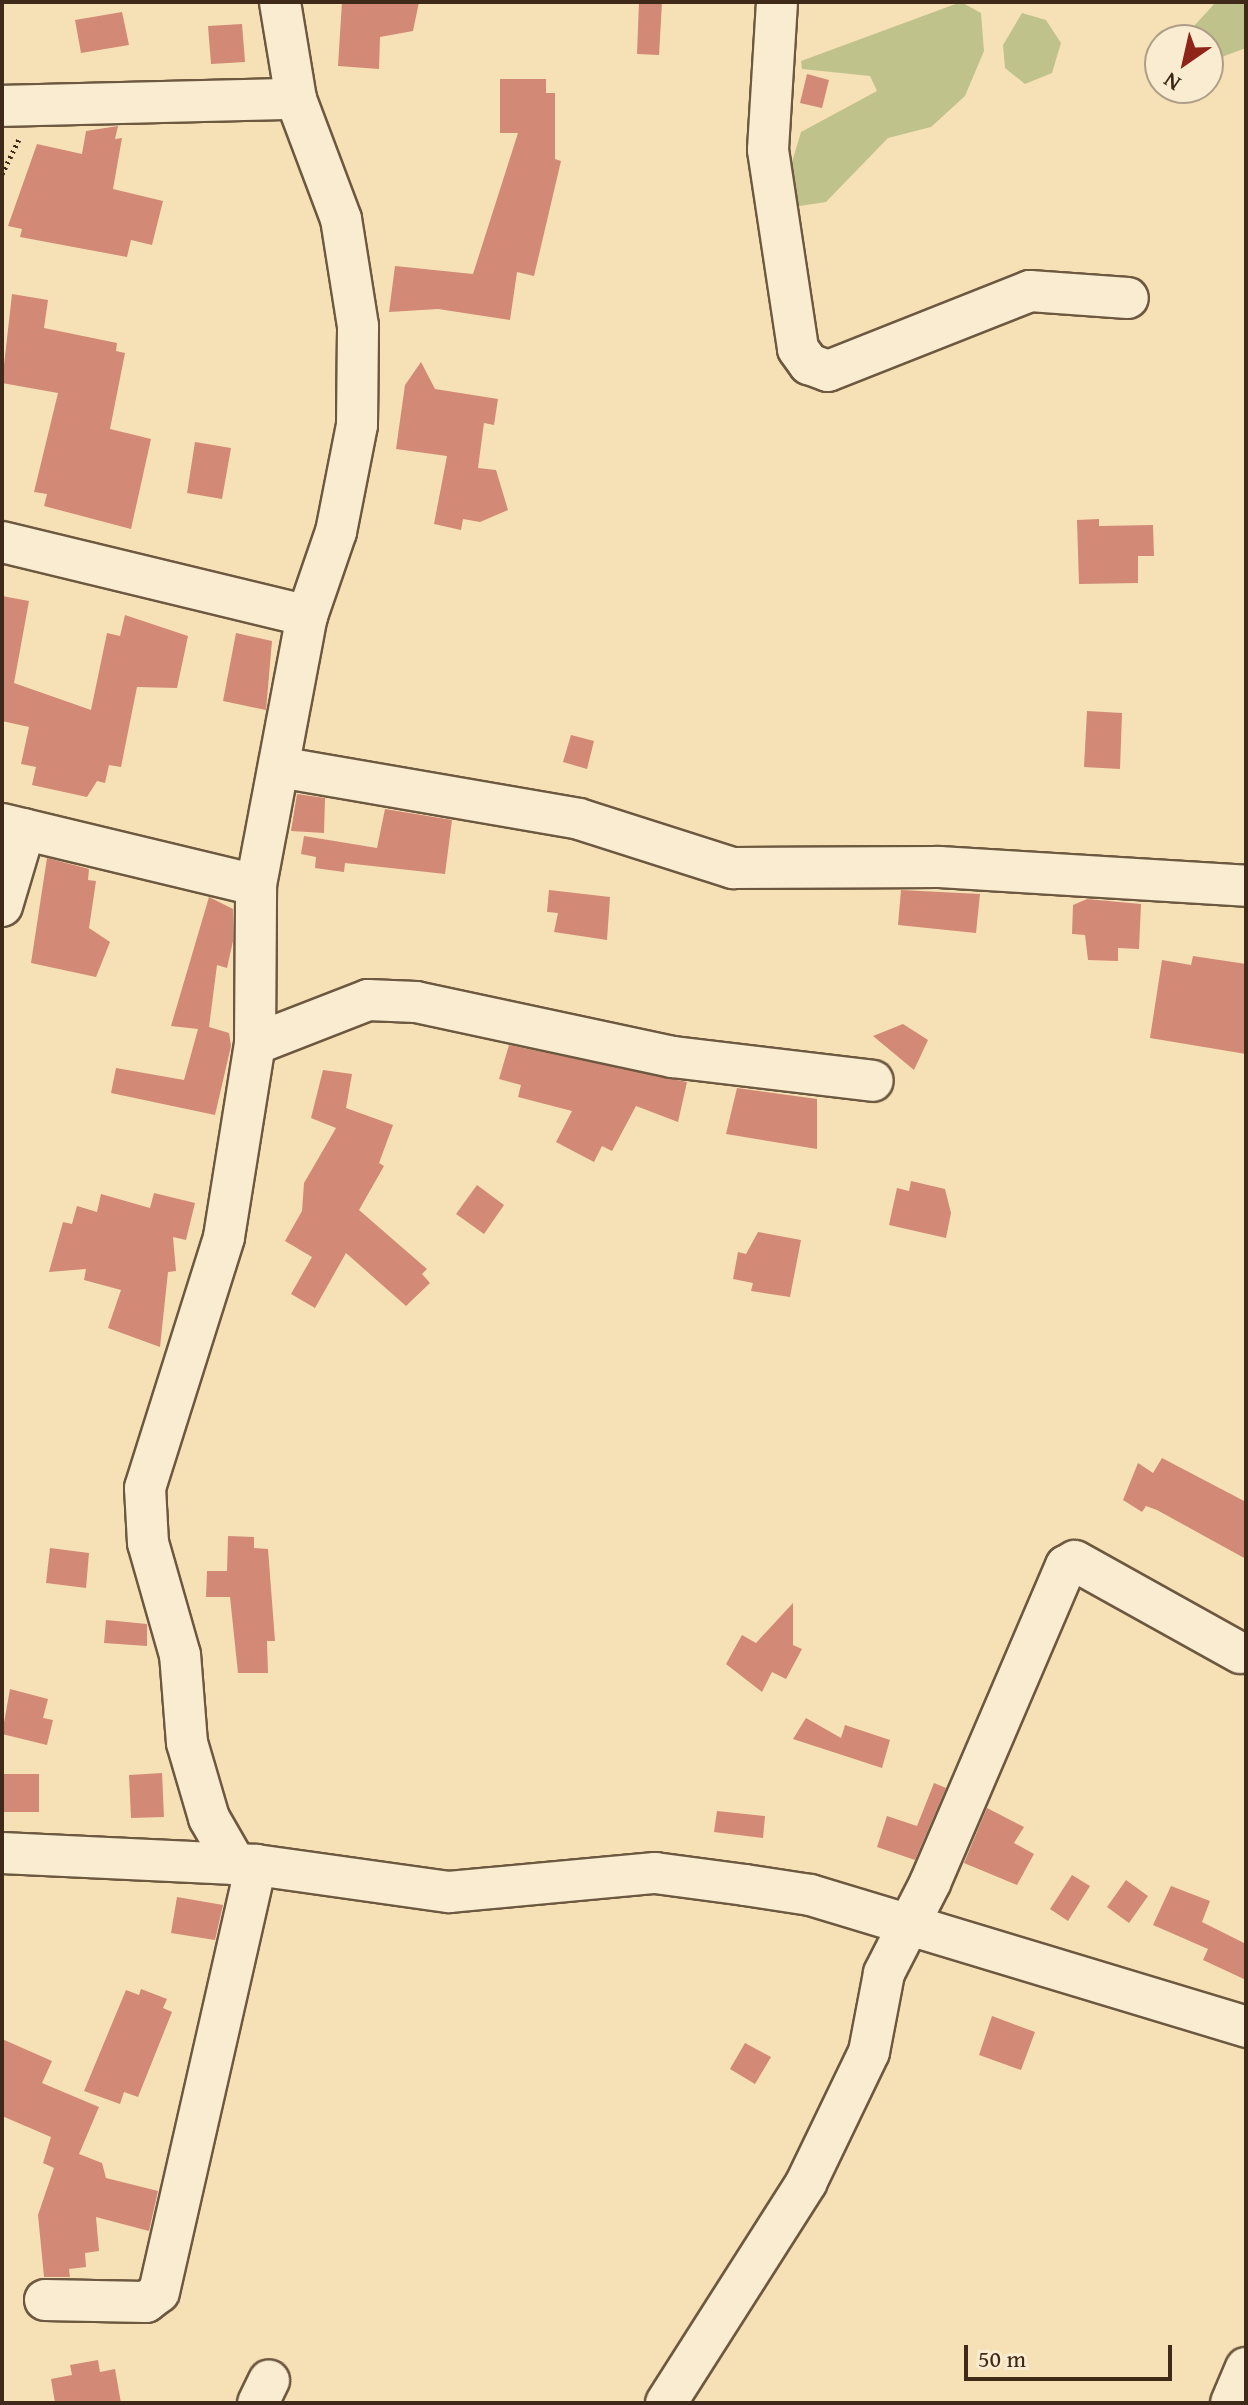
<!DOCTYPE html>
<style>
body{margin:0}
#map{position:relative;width:1248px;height:2405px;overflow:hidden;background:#f6e1b6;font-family:"Gentium Book Plus",serif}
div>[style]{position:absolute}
.green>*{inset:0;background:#c0c28c}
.building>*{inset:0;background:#d28976}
.path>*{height:5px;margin-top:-2.5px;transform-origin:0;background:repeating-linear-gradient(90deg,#3f2a19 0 2px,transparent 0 6px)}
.roads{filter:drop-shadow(2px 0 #6d5840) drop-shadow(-2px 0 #6d5840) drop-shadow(0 2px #6d5840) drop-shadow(0 -2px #6d5840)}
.minor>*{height:40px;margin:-20px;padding:0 20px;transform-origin:20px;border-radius:20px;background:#f9ecd0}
span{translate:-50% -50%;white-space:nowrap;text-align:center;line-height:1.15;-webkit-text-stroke:8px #f9ecd0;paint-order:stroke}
.frame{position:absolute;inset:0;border:4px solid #3f2a19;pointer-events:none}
.north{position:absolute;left:1144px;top:24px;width:80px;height:80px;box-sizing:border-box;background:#f9ecd0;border:2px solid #af9e87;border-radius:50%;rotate:214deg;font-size:22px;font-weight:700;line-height:32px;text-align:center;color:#3f2a19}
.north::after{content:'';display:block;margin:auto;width:28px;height:36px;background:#8f2418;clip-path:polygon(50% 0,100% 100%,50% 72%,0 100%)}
.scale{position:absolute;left:964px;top:2345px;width:208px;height:36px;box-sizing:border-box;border:4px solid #3f2a19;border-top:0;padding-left:10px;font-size:24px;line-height:28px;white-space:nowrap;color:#3f2a19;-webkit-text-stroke:6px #f9ecd0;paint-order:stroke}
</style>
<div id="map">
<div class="green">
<div style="clip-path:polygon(961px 2px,981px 13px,984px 51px,965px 96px,931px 127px,888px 138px,826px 202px,793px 207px,786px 182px,801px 132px,877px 91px,870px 76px,802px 69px,801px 61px)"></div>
<div style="clip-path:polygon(1216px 2px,1246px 2px,1246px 48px,1219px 58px,1208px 54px,1208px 40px,1184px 37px)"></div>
<div style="clip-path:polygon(1022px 13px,1046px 20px,1061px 43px,1052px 73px,1025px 84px,1005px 68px,1003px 45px)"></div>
</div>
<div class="building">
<div style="clip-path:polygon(342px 2px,419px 2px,413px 31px,380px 37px,379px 69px,338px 66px)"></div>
<div style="clip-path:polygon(639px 2px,662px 2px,659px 55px,637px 54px)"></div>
<div style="clip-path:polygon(122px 12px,129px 45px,81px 53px,75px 20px)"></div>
<div style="clip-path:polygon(242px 24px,245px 62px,211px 64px,208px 26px)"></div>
<div style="clip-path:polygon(807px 74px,829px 80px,822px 108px,800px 103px)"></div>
<div style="clip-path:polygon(500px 79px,546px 79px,546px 93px,555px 93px,555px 159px,561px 161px,534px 276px,517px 272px,510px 320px,438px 309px,389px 312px,395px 266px,473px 274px,518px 133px,500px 133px)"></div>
<div style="clip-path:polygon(118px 126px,115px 139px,122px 138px,113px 189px,163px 201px,152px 245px,131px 240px,127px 257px,20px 237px,22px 229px,8px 226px,37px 144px,82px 154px,86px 131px)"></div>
<div style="clip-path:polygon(12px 294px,48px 300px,44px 328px,117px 343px,116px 351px,125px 353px,110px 429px,151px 439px,131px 529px,44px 506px,47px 494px,34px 492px,58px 393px,2px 383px)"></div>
<div style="clip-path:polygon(421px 362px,435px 389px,498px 399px,494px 425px,484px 423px,478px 468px,496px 470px,508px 510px,480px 522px,463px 519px,461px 530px,434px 524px,447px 456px,396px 449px,405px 385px)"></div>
<div style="clip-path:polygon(195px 442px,231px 448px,222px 499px,187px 493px)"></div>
<div style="clip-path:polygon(1099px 519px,1099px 526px,1153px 525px,1154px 556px,1138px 556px,1138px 583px,1079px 584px,1077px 520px)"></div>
<div style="clip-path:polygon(2px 596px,29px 601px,14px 683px,91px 710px,107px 633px,120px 636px,125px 615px,188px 636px,177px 688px,137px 687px,121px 767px,109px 765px,105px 783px,97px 781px,87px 797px,32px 785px,36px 767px,21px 764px,29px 727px,2px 721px)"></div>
<div style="clip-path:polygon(236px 633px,272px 641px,266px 710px,223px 701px)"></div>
<div style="clip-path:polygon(1087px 711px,1122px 713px,1120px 769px,1084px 767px)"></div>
<div style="clip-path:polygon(571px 735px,594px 741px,587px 769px,563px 762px)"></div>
<div style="clip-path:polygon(297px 794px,325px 798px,324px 833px,291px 831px)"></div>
<div style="clip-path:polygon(385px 809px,452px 820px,445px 874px,345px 863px,344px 872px,315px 868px,316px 857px,301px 854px,304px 836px,377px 848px)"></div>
<div style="clip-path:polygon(47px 858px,89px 869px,88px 880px,96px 881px,89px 928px,110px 942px,96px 977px,31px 963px)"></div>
<div style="clip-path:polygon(549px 890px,610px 897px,607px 940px,554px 932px,558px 913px,547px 912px)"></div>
<div style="clip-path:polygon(901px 890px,980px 894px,976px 933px,898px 925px)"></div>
<div style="clip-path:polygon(209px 897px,233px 909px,233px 941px,227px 968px,217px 965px,209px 1027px,229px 1033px,231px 1046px,215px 1115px,111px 1093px,116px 1068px,184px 1080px,198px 1029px,171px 1026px)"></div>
<div style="clip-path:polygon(1087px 899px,1141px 904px,1139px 949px,1118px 948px,1118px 961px,1088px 960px,1085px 935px,1072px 934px,1073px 905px)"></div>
<div style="clip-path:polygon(1193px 956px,1246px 964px,1246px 1054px,1150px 1038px,1162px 960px,1191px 965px)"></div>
<div style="clip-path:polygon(903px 1024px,928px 1040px,914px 1070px,873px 1036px)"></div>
<div style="clip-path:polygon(509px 1045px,687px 1082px,678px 1122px,636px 1106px,612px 1151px,602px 1146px,594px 1162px,556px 1142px,572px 1111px,518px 1097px,521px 1085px,499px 1079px)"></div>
<div style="clip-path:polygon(323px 1070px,352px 1074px,346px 1108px,393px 1125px,379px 1163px,384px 1166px,359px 1210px,427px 1269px,422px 1274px,430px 1283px,406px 1306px,346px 1253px,315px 1308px,291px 1294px,312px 1257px,285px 1241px,302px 1211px,304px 1183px,336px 1128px,311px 1118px)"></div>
<div style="clip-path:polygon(737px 1088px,817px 1099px,817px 1149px,726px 1134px)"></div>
<div style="clip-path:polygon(911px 1181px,945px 1189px,951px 1213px,946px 1238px,889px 1225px,897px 1188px,909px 1191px)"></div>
<div style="clip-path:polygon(477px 1185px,504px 1205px,484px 1234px,456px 1214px)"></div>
<div style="clip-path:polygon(154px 1193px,195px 1203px,186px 1240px,173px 1237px,176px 1271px,168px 1272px,160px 1347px,108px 1328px,121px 1290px,84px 1280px,86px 1269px,49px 1272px,63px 1222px,72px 1224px,77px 1206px,97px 1212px,101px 1194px,150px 1208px)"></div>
<div style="clip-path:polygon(758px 1232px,801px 1240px,790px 1297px,751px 1291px,753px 1283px,733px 1279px,738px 1252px,746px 1254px)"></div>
<div style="clip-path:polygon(1162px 1458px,1246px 1502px,1246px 1559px,1157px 1510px,1146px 1506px,1142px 1512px,1123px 1500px,1138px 1463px,1153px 1473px)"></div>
<div style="clip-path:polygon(228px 1536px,254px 1537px,254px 1548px,268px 1549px,275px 1641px,267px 1641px,268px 1673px,238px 1673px,230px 1597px,206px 1597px,207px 1571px,227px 1571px)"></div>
<div style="clip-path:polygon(50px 1548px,89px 1553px,86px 1588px,46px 1583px)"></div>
<div style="clip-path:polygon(793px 1603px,793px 1645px,802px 1649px,786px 1679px,772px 1672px,762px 1692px,726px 1664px,742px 1635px,756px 1643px)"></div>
<div style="clip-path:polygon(106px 1620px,147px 1624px,147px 1646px,104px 1643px)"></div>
<div style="clip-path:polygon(10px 1689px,48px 1699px,43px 1718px,53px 1720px,47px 1745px,2px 1734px)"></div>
<div style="clip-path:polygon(806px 1718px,841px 1738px,845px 1725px,890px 1740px,882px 1768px,793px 1739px)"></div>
<div style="clip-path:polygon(162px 1773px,164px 1817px,131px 1818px,129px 1775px)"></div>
<div style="clip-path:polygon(2px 1774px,39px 1774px,39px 1812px,2px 1812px)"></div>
<div style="clip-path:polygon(934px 1783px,946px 1788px,915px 1860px,877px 1847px,887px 1816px,917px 1826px)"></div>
<div style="clip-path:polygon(987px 1808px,1024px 1827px,1014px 1843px,1034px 1854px,1017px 1885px,964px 1863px)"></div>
<div style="clip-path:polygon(717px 1811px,765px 1816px,763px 1838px,714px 1832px)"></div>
<div style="clip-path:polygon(1072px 1875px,1090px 1886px,1068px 1921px,1050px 1909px)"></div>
<div style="clip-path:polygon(1126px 1880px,1148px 1896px,1129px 1923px,1107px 1907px)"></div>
<div style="clip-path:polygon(1171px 1886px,1210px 1901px,1202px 1922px,1246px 1944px,1246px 1980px,1203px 1960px,1208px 1949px,1153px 1925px)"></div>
<div style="clip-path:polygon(177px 1897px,223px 1905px,215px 1940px,171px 1933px)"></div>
<div style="clip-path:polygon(141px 1989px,167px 1999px,163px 2008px,172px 2012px,138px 2097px,124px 2092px,120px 2104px,84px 2091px,126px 1990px,139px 1995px)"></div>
<div style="clip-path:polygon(992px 2016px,1035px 2032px,1021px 2070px,979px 2055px)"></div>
<div style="clip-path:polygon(2px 2039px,52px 2061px,42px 2083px,99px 2107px,79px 2154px,102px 2163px,106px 2178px,158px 2191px,149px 2231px,96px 2217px,99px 2251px,85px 2253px,86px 2267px,69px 2269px,70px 2277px,44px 2277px,38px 2215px,54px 2168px,43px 2163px,51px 2137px,2px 2116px)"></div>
<div style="clip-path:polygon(745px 2043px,771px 2057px,755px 2084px,730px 2069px)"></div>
<div style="clip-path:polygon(98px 2360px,100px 2372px,115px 2369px,121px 2403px,55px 2403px,51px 2379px,72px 2375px,70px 2365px)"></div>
</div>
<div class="path">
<div style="left:2px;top:174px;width:39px;rotate:-64deg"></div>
</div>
<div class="roads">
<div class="minor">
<div style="left:777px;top:2px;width:148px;rotate:93.5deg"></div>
<div style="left:768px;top:150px;width:201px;rotate:81.4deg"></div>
<div style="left:798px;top:349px;width:19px;rotate:54deg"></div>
<div style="left:809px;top:364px;width:20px;rotate:20deg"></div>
<div style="left:828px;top:371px;width:217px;rotate:-21.6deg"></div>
<div style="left:1030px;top:291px;width:98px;rotate:4.1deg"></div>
<div style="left:2px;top:106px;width:294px;rotate:-1.4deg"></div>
<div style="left:2px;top:542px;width:314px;rotate:13.6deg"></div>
<div style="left:279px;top:767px;width:304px;rotate:9.8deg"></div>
<div style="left:579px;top:819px;width:162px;rotate:17.7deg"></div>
<div style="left:733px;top:868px;width:206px;rotate:-0.3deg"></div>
<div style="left:939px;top:867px;width:308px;rotate:3.5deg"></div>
<div style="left:2px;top:824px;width:261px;rotate:13.5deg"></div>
<div style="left:2px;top:906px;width:80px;rotate:-73.4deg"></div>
<div style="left:255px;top:1044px;width:121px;rotate:-21.3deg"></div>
<div style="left:368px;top:1000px;width:48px;rotate:2.4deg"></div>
<div style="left:416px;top:1002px;width:263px;rotate:12.1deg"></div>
<div style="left:673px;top:1057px;width:201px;rotate:6.8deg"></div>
<div style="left:2px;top:1853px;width:254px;rotate:2.7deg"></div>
<div style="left:256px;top:1865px;width:195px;rotate:8deg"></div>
<div style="left:449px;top:1892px;width:207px;rotate:-5.3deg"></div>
<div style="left:655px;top:1873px;width:91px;rotate:7.6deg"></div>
<div style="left:745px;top:1885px;width:66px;rotate:8.7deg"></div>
<div style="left:810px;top:1895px;width:456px;rotate:16.8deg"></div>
<div style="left:236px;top:1865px;width:54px;rotate:-119.9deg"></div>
<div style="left:209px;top:1818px;width:78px;rotate:-106.3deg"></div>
<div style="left:187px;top:1743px;width:88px;rotate:-94.5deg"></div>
<div style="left:180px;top:1655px;width:116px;rotate:-105.9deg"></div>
<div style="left:148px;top:1543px;width:55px;rotate:-93.1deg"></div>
<div style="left:145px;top:1488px;width:263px;rotate:-72.5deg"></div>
<div style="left:224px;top:1237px;width:195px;rotate:-80.9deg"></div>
<div style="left:255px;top:1044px;width:159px;rotate:-89.6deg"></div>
<div style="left:256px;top:885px;width:274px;rotate:-79.3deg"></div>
<div style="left:307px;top:616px;width:89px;rotate:-71deg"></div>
<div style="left:336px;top:532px;width:109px;rotate:-78.9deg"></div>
<div style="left:357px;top:425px;width:99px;rotate:-89.4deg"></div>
<div style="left:358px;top:326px;width:108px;rotate:-99deg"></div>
<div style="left:341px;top:219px;width:128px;rotate:-110.6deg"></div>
<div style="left:296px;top:99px;width:98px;rotate:-99.4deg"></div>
<div style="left:45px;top:2300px;width:101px;rotate:1.1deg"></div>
<div style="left:146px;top:2302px;width:16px;rotate:-38deg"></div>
<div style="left:159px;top:2292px;width:438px;rotate:-77.2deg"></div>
<div style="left:258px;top:2403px;width:25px;rotate:-64deg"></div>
<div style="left:666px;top:2403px;width:261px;rotate:-57.5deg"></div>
<div style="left:806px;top:2183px;width:145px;rotate:-64.3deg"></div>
<div style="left:869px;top:2052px;width:80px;rotate:-79.2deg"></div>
<div style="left:884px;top:1973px;width:101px;rotate:-62.9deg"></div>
<div style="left:930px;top:1883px;width:345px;rotate:-66.8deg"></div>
<div style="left:1066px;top:1566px;width:10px;rotate:-29deg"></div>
<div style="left:1075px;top:1561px;width:189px;rotate:29.1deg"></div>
<div style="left:1231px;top:2403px;width:38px;rotate:-67deg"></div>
</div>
</div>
<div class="frame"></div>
<div class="north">N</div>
<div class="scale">50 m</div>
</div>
